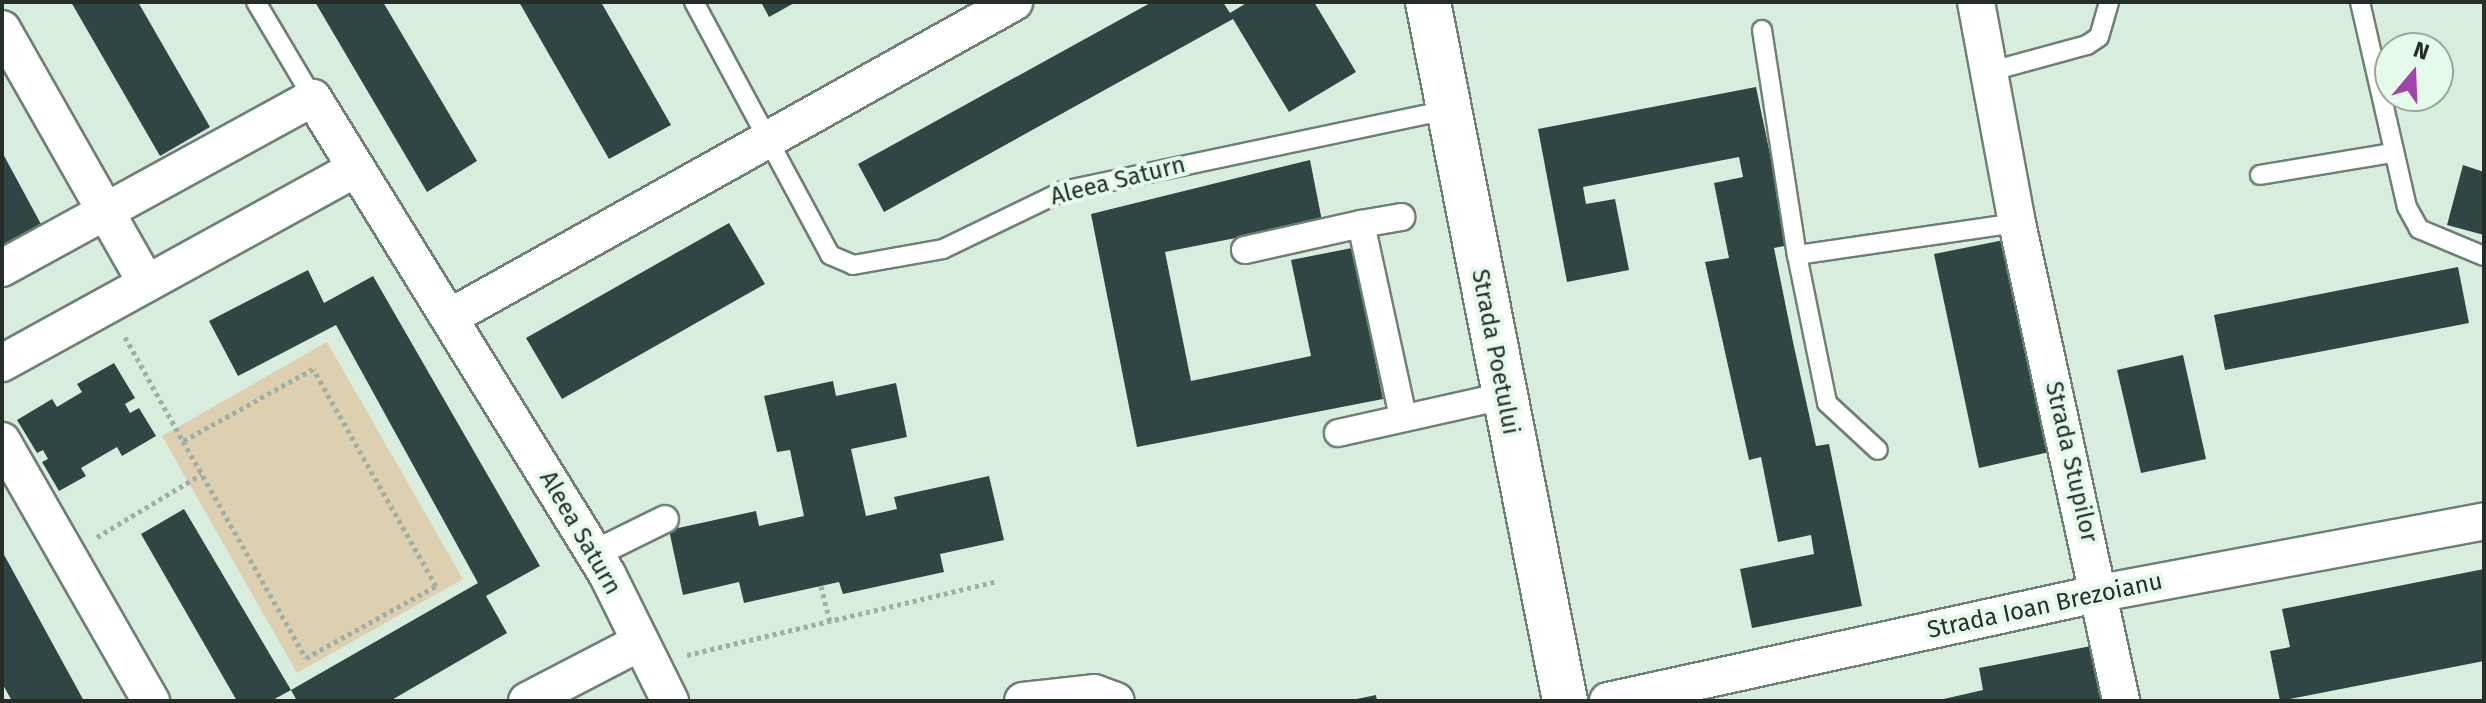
<!DOCTYPE html>
<style>
body{margin:0}
#map{position:relative;width:2486px;height:703px;overflow:hidden;background:#d9eddf;font-family:"Fira Sans",sans-serif}
div>[style]{position:absolute}
.green>*{inset:0;background:#ddd0b1}
.building>*{inset:0;background:#304644}
.path>*{height:5px;margin-top:-2.5px;transform-origin:0;background:repeating-linear-gradient(90deg,#9fafa4 0 4px,transparent 0 8px)}
.roads{filter:drop-shadow(2px 0 #6e8074) drop-shadow(-2px 0 #6e8074) drop-shadow(0 2px #6e8074) drop-shadow(0 -2px #6e8074)}
.service>*{height:18px;margin:-9px;padding:0 9px;transform-origin:9px;border-radius:9px;background:#fff}
.pedestrian>*{height:26px;margin:-13px;padding:0 13px;transform-origin:13px;border-radius:13px;background:#fff}
.minor>*{height:36px;margin:-18px;padding:0 18px;transform-origin:18px;border-radius:18px;background:#fff}
.tertiary>*{height:44px;margin:-22px;padding:0 22px;transform-origin:22px;border-radius:22px;background:#fff}
span{translate:-50% -50%;white-space:nowrap;text-align:center;line-height:1.15;-webkit-text-stroke:8px #e6faec;paint-order:stroke}
.street-label{font-size:24px;color:#252d28}
.frame{position:absolute;inset:0;border:4px solid #252d28;pointer-events:none}
.north{position:absolute;left:2374px;top:32px;width:80px;height:80px;box-sizing:border-box;background:#e6faec;border:2px solid #99a89e;border-radius:50%;rotate:19deg;font-size:22px;font-weight:700;line-height:32px;text-align:center;color:#252d28}
.north::after{content:'';display:block;margin:auto;width:28px;height:36px;background:#a244ad;clip-path:polygon(50% 0,100% 100%,50% 72%,0 100%)}
</style>
<div id="map">
<div class="green">
<div style="clip-path:polygon(327px 342px,463px 579px,297px 673px,162px 436px)"></div>
</div>
<div class="building">
<div style="clip-path:polygon(71px 2px,138px 2px,210px 127px,160px 156px)"></div>
<div style="clip-path:polygon(315px 2px,383px 2px,477px 161px,427px 192px)"></div>
<div style="clip-path:polygon(519px 2px,601px 2px,671px 125px,609px 159px)"></div>
<div style="clip-path:polygon(761px 2px,796px 2px,769px 17px)"></div>
<div style="clip-path:polygon(1152px 2px,1223px 2px,1230px 13px,1248px 2px,1314px 2px,1356px 72px,1289px 112px,1233px 19px,884px 212px,858px 164px)"></div>
<div style="clip-path:polygon(1756px 87px,1789px 245px,1774px 248px,1793px 342px,1816px 446px,1829px 444px,1862px 606px,1752px 628px,1740px 569px,1814px 554px,1811px 535px,1778px 542px,1761px 457px,1749px 460px,1705px 262px,1729px 258px,1714px 183px,1743px 177px,1739px 157px,1583px 187px,1586px 204px,1615px 199px,1629px 270px,1567px 282px,1538px 129px)"></div>
<div style="clip-path:polygon(2px 152px,42px 226px,2px 248px)"></div>
<div style="clip-path:polygon(1310px 160px,1322px 221px,1165px 252px,1191px 381px,1311px 356px,1291px 260px,1352px 248px,1383px 399px,1137px 447px,1091px 214px)"></div>
<div style="clip-path:polygon(2463px 165px,2484px 172px,2484px 235px,2447px 225px)"></div>
<div style="clip-path:polygon(729px 223px,765px 284px,562px 399px,526px 338px)"></div>
<div style="clip-path:polygon(2004px 240px,2049px 452px,1979px 468px,1934px 254px)"></div>
<div style="clip-path:polygon(2458px 267px,2469px 323px,2225px 370px,2214px 315px)"></div>
<div style="clip-path:polygon(308px 270px,324px 303px,373px 276px,540px 566px,486px 596px,507px 633px,390px 701px,297px 701px,291px 690px,478px 583px,336px 325px,238px 376px,209px 321px)"></div>
<div style="clip-path:polygon(2183px 355px,2206px 459px,2141px 473px,2117px 370px)"></div>
<div style="clip-path:polygon(114px 363px,135px 398px,125px 404px,130px 413px,139px 408px,156px 436px,122px 456px,117px 447px,81px 468px,86px 476px,59px 491px,42px 462px,48px 459px,43px 450px,37px 453px,17px 420px,52px 399px,57px 407px,82px 392px,77px 384px)"></div>
<div style="clip-path:polygon(833px 381px,836px 396px,896px 383px,907px 437px,851px 449px,866px 516px,897px 509px,894px 497px,989px 476px,1004px 540px,940px 554px,944px 572px,843px 594px,839px 582px,744px 603px,739px 582px,683px 595px,669px 530px,756px 511px,759px 526px,804px 516px,790px 450px,777px 452px,764px 396px)"></div>
<div style="clip-path:polygon(184px 509px,291px 690px,271px 701px,237px 701px,141px 534px)"></div>
<div style="clip-path:polygon(2px 551px,67px 670px,84px 701px,12px 701px,2px 683px)"></div>
<div style="clip-path:polygon(2484px 569px,2484px 661px,2280px 701px,2270px 651px,2290px 647px,2282px 609px)"></div>
<div style="clip-path:polygon(2091px 646px,2102px 701px,1935px 701px,1983px 690px,1979px 668px)"></div>
<div style="clip-path:polygon(1376px 695px,1377px 701px,1352px 701px,1352px 700px)"></div>
</div>
<div class="path">
<div style="left:125px;top:337px;width:119px;rotate:60.9deg"></div>
<div style="left:183px;top:441px;width:249px;rotate:60.5deg"></div>
<div style="left:306px;top:658px;width:149px;rotate:-29deg"></div>
<div style="left:436px;top:586px;width:249px;rotate:-119.5deg"></div>
<div style="left:313px;top:369px;width:149px;rotate:151deg"></div>
<div style="left:97px;top:537px;width:122px;rotate:-31deg"></div>
<div style="left:821px;top:586px;width:36px;rotate:76deg"></div>
<div style="left:687px;top:655px;width:320px;rotate:-13.4deg"></div>
</div>
<div class="roads">
<div class="service">
<div style="left:256px;top:2px;width:112px;rotate:59.3deg"></div>
<div style="left:694px;top:2px;width:287px;rotate:61.7deg"></div>
<div style="left:830px;top:255px;width:25px;rotate:23deg"></div>
<div style="left:853px;top:265px;width:91px;rotate:-10.1deg"></div>
<div style="left:943px;top:249px;width:133px;rotate:-25.8deg"></div>
<div style="left:1063px;top:191px;width:392px;rotate:-11.9deg"></div>
<div style="left:2360px;top:2px;width:210px;rotate:77.1deg"></div>
<div style="left:2407px;top:207px;width:25px;rotate:61deg"></div>
<div style="left:2419px;top:229px;width:70px;rotate:22.6deg"></div>
<div style="left:1762px;top:30px;width:228px;rotate:81.2deg"></div>
<div style="left:1797px;top:255px;width:222px;rotate:-8.3deg"></div>
<div style="left:1988px;top:72px;width:103px;rotate:-15.3deg"></div>
<div style="left:2087px;top:45px;width:14px;rotate:-34deg"></div>
<div style="left:2099px;top:37px;width:36px;rotate:-74deg"></div>
<div style="left:2260px;top:175px;width:133px;rotate:-9.5deg"></div>
<div style="left:1797px;top:255px;width:151px;rotate:78.5deg"></div>
<div style="left:1827px;top:403px;width:69px;rotate:42.7deg"></div>
</div>
<div class="pedestrian">
<div style="left:1361px;top:224px;width:41px;rotate:-9.9deg"></div>
<div style="left:1245px;top:250px;width:119px;rotate:-12.6deg"></div>
<div style="left:1361px;top:224px;width:197px;rotate:77.7deg"></div>
<div style="left:1338px;top:433px;width:170px;rotate:-12.6deg"></div>
<div style="left:594px;top:554px;width:79px;rotate:-26.2deg"></div>
</div>
<div class="minor">
<div style="left:1976px;top:2px;width:225px;rotate:79.5deg"></div>
<div style="left:2017px;top:223px;width:489px;rotate:77.7deg"></div>
<div style="left:2px;top:29px;width:292px;rotate:60.4deg"></div>
<div style="left:2px;top:268px;width:354px;rotate:-28.7deg"></div>
<div style="left:313px;top:98px;width:559px;rotate:58.3deg"></div>
<div style="left:607px;top:574px;width:142px;rotate:63.6deg"></div>
<div style="left:452px;top:316px;width:644px;rotate:-29.19deg"></div>
<div style="left:2px;top:363px;width:404px;rotate:-28.8deg"></div>
<div style="left:2px;top:441px;width:300px;rotate:60.2deg"></div>
<div style="left:527px;top:701px;width:128px;rotate:-27.4deg"></div>
<div style="left:1023px;top:701px;width:71px;rotate:-6.4deg"></div>
<div style="left:1094px;top:693px;width:23px;rotate:20deg"></div>
<div style="left:1608px;top:701px;width:505px;rotate:-12.36deg"></div>
<div style="left:2101px;top:593px;width:390px;rotate:-10.6deg"></div>
</div>
<div class="tertiary">
<div style="left:1428px;top:2px;width:712px;rotate:78.91deg"></div>
</div>
</div>
<div class="street-label">
<span style="left:1118px;top:181px;rotate:-14deg">Aleea Saturn</span>
<span style="left:1495px;top:352px;rotate:79deg">Strada Poetului</span>
<span style="left:2071px;top:462px;rotate:77deg">Strada Stupilor</span>
<span style="left:580px;top:533px;rotate:60deg">Aleea Saturn</span>
<span style="left:2045px;top:606px;rotate:-12deg">Strada Ioan Brezoianu</span>
</div>
<div class="frame"></div>
<div class="north">N</div>
</div>
